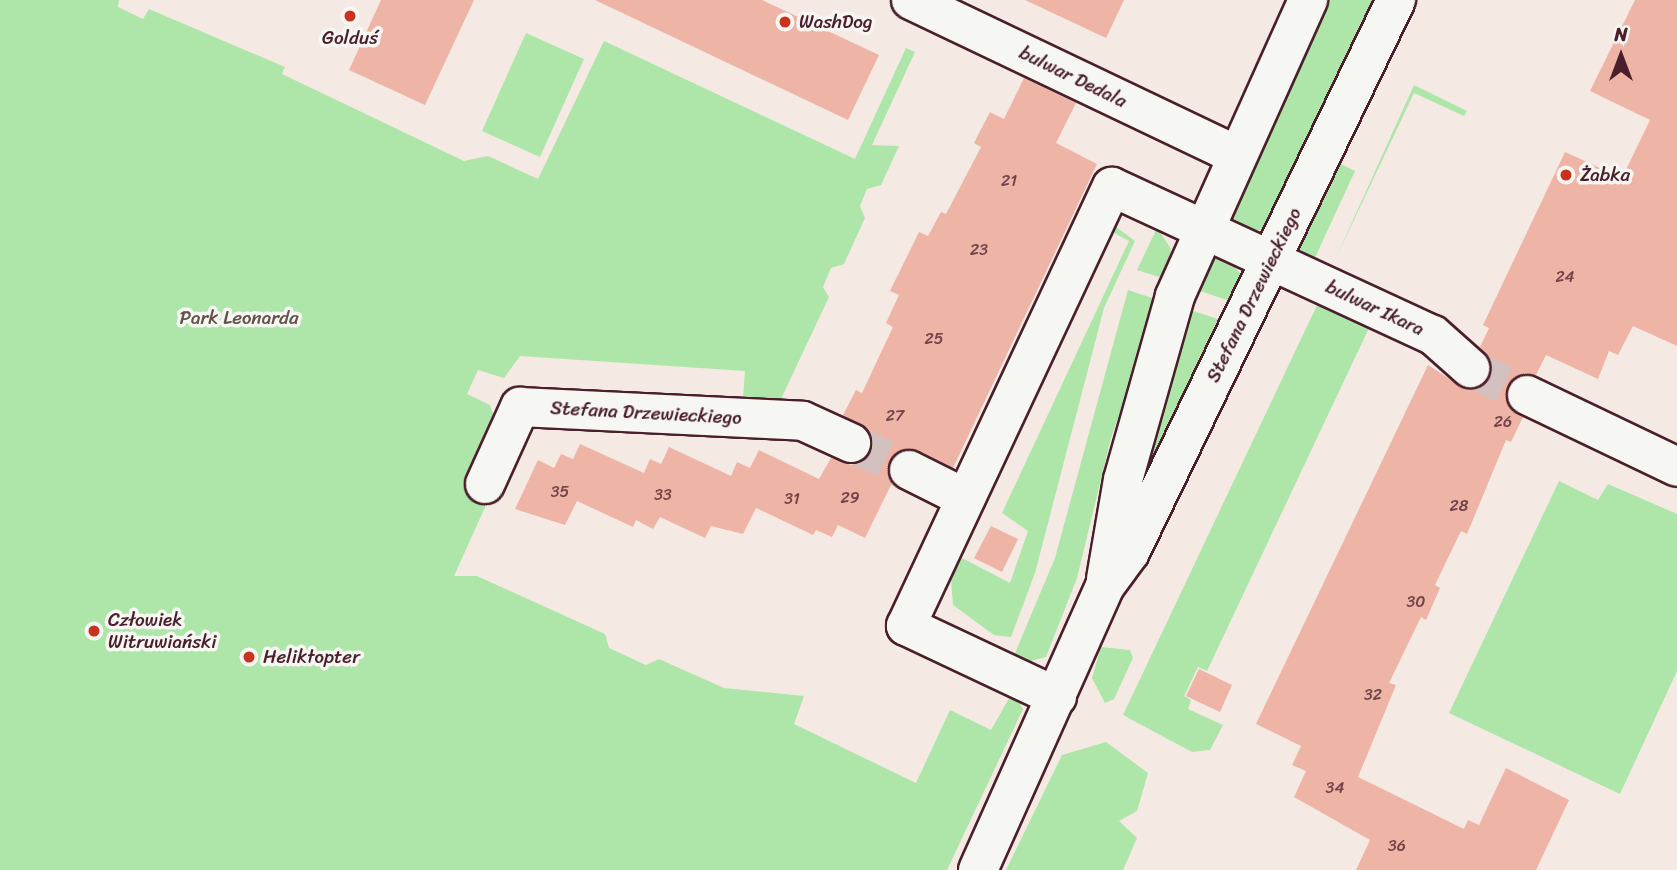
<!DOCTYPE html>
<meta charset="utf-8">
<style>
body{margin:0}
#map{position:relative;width:1677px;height:870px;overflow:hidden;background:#f4e9e3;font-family:Sriracha,sans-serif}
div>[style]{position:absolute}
.green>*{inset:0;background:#aee6a9}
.building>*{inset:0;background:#eeb5a6}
.street-tunnel>*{height:38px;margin-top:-19px;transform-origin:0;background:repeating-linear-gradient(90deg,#d2c1be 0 38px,transparent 0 57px)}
.roads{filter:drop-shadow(2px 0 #4a1f2b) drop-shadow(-2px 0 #4a1f2b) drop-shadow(0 2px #4a1f2b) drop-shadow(0 -2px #4a1f2b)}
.street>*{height:38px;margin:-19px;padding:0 19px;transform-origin:19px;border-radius:19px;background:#f6f6f2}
.dots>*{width:19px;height:19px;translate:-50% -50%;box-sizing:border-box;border:4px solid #f6f6f2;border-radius:50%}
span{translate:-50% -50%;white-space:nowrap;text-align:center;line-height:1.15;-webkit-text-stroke:7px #f6f6f2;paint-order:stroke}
.number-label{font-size:16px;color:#73444a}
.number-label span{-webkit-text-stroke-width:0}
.poi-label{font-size:19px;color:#4a1f2b}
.left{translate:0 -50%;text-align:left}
.street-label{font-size:19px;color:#4a1f2b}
.park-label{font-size:19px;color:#63514a}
.north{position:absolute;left:1586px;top:21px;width:70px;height:70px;-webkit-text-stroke:5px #f6f6f2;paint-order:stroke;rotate:0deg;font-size:19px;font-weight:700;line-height:28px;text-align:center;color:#4a1f2b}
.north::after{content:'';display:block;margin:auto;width:24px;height:32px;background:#4a1f2b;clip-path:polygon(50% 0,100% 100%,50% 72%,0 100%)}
</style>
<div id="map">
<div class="green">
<div style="clip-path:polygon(0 0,119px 0,118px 7px,143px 19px,149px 9px,285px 67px,282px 74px,464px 161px,488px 156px,538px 179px,604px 41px,855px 159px,906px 48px,915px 52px,872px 145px,899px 146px,881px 185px,867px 189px,860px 206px,865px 218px,844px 264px,831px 268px,823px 287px,829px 297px,780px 401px,743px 398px,745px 371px,520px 356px,504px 378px,478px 370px,467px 394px,490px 405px,497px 426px,491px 494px,454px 576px,477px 576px,605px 634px,609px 648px,646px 665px,659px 659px,724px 688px,804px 696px,794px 724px,916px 783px,950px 710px,991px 730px,1011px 695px,1017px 699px,1023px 709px,947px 870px,0 870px)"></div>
<div style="clip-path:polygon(1323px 0,1380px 0,1265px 228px,1253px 232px,1232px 222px,1227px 213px)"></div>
<div style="clip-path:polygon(526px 33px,584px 59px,540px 157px,482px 131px)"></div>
<div style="clip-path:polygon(1414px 85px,1467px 111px,1464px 116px,1414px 93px,1335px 260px)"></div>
<div style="clip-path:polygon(1339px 163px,1355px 171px,1313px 262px,1297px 246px)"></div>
<div style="clip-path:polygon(1112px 224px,1135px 241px,1104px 308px,1035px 573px,1011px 637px,994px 635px,953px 605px,951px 579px,962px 558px,1010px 583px,1028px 531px,1002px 513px,1129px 241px,1107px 229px)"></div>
<div style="clip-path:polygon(1157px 228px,1171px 249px,1166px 279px,1137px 270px)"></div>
<div style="clip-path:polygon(1217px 258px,1231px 262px,1242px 276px,1236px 303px,1191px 288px,1207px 261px)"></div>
<div style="clip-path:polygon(1128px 290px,1158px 300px,1111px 438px,1077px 578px,1046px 657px,1022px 663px,1013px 658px,1055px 558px)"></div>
<div style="clip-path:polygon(1319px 301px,1369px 328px,1207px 671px,1198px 667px,1184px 696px,1191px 700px,1188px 709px,1223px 725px,1210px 750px,1192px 752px,1123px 715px)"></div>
<div style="clip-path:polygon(1184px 308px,1227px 322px,1145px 488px,1138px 477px)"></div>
<div style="clip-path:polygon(1559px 481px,1598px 500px,1608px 484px,1677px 514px,1677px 671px,1620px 794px,1449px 713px)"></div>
<div style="clip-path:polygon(1101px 647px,1130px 650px,1133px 658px,1114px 699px,1105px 703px,1092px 678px)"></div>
<div style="clip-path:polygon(1106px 742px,1148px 773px,1137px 811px,1119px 821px,1137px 838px,1123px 870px,1006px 870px,1062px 755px)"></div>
</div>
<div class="building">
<div style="clip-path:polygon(381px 0,474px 0,425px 105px,349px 70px)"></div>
<div style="clip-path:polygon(595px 0,762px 0,879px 55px,848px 120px)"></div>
<div style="clip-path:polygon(1025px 0,1124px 0,1106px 38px)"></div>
<div style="clip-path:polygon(1635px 0,1677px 0,1677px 346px,1633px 326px,1618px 355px,1609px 351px,1598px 379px,1546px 355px,1536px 375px,1525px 373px,1508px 385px,1509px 407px,1523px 417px,1511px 442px,1506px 440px,1467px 534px,1461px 531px,1435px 585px,1440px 588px,1426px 620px,1421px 617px,1389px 683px,1396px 685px,1358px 777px,1464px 829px,1468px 820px,1479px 825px,1506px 768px,1569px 800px,1536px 870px,1356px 870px,1370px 840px,1294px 797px,1306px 771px,1292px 765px,1301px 746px,1256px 724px,1428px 365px,1465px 389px,1487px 382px,1491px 362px,1480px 347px,1489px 328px,1483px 325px,1565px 152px,1622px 178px,1650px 120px,1590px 91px)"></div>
<div style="clip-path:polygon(1024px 78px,1076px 103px,1056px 143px,1097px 164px,953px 468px,918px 450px,896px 452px,887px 471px,892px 483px,865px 538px,838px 525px,832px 537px,816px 530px,813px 535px,756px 508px,743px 534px,711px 526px,705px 538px,660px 517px,653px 529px,636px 520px,633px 527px,577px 501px,565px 525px,515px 509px,538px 460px,554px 468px,561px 454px,573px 459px,580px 444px,644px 473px,650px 459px,661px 464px,669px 447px,731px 476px,737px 462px,750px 468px,759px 450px,819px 479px,831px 458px,852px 465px,864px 460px,873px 442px,869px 431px,843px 415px,856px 390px,862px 393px,893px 327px,886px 323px,899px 295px,890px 291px,919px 232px,928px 236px,941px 212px,946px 214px,981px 147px,974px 143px,990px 112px,1004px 119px)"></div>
<div style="clip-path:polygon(991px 526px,1018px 539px,1002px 572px,974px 558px)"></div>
<div style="clip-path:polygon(1199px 669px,1232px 685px,1220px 712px,1186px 696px)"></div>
</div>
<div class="street-tunnel">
<div style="left:1470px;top:368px;width:63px;rotate:25.3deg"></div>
<div style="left:851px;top:443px;width:64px;rotate:25deg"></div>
</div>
<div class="roads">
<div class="street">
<div style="left:911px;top:0;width:360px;rotate:25.5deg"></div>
<div style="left:1527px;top:395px;width:166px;rotate:25.6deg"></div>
<div style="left:909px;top:470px;width:63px;rotate:26.6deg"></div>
<div style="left:485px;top:484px;width:85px;rotate:-65.6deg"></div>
<div style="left:520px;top:407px;width:283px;rotate:2.8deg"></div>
<div style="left:803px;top:421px;width:53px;rotate:24.6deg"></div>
<div style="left:1106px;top:579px;width:100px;rotate:-80.3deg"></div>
<div style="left:1123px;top:480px;width:191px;rotate:-74.2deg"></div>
<div style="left:1175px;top:296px;width:325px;rotate:-65.8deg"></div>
<div style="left:1057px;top:697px;width:167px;rotate:-154.8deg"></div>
<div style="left:906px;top:626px;width:485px;rotate:-64.9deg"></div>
<div style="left:1112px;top:187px;width:353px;rotate:24.8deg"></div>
<div style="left:1433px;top:335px;width:50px;rotate:41.7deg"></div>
<div style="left:978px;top:870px;width:311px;rotate:-65.9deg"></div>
<div style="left:1105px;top:586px;width:42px;rotate:-53.7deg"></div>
<div style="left:1130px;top:552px;width:613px;rotate:-64.27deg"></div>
</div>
</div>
<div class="dots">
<div style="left:350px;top:16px;background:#c8321e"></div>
<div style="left:785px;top:22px;background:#c8321e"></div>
<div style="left:1566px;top:175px;background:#c8321e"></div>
<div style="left:94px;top:631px;background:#c8321e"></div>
<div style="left:249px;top:657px;background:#c8321e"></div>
</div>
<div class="number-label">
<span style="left:1009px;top:181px">21</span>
<span style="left:979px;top:250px">23</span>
<span style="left:1565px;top:277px">24</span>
<span style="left:934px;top:339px">25</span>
<span style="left:895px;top:416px">27</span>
<span style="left:1503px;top:422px">26</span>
<span style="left:560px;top:492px">35</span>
<span style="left:663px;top:495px">33</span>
<span style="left:850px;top:498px">29</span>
<span style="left:792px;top:499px">31</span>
<span style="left:1459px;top:506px">28</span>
<span style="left:1416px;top:602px">30</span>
<span style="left:1373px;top:695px">32</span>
<span style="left:1335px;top:788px">34</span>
<span style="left:1397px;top:846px">36</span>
</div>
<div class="poi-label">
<span class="left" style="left:799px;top:22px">WashDog</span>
<span style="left:350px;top:38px">Golduś</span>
<span class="left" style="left:1580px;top:175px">Żabka</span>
<span class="left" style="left:108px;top:631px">Człowiek<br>Witruwiański</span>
<span class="left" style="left:263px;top:657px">Heliktopter</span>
</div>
<div class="street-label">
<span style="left:1073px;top:77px;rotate:26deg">bulwar Dedala</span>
<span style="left:1254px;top:295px;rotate:-64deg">Stefana Drzewieckiego</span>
<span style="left:1375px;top:308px;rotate:25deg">bulwar Ikara</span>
<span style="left:646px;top:413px;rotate:3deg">Stefana Drzewieckiego</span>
</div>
<div class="park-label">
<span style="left:239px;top:318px">Park Leonarda</span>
</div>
<div class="north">N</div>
</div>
